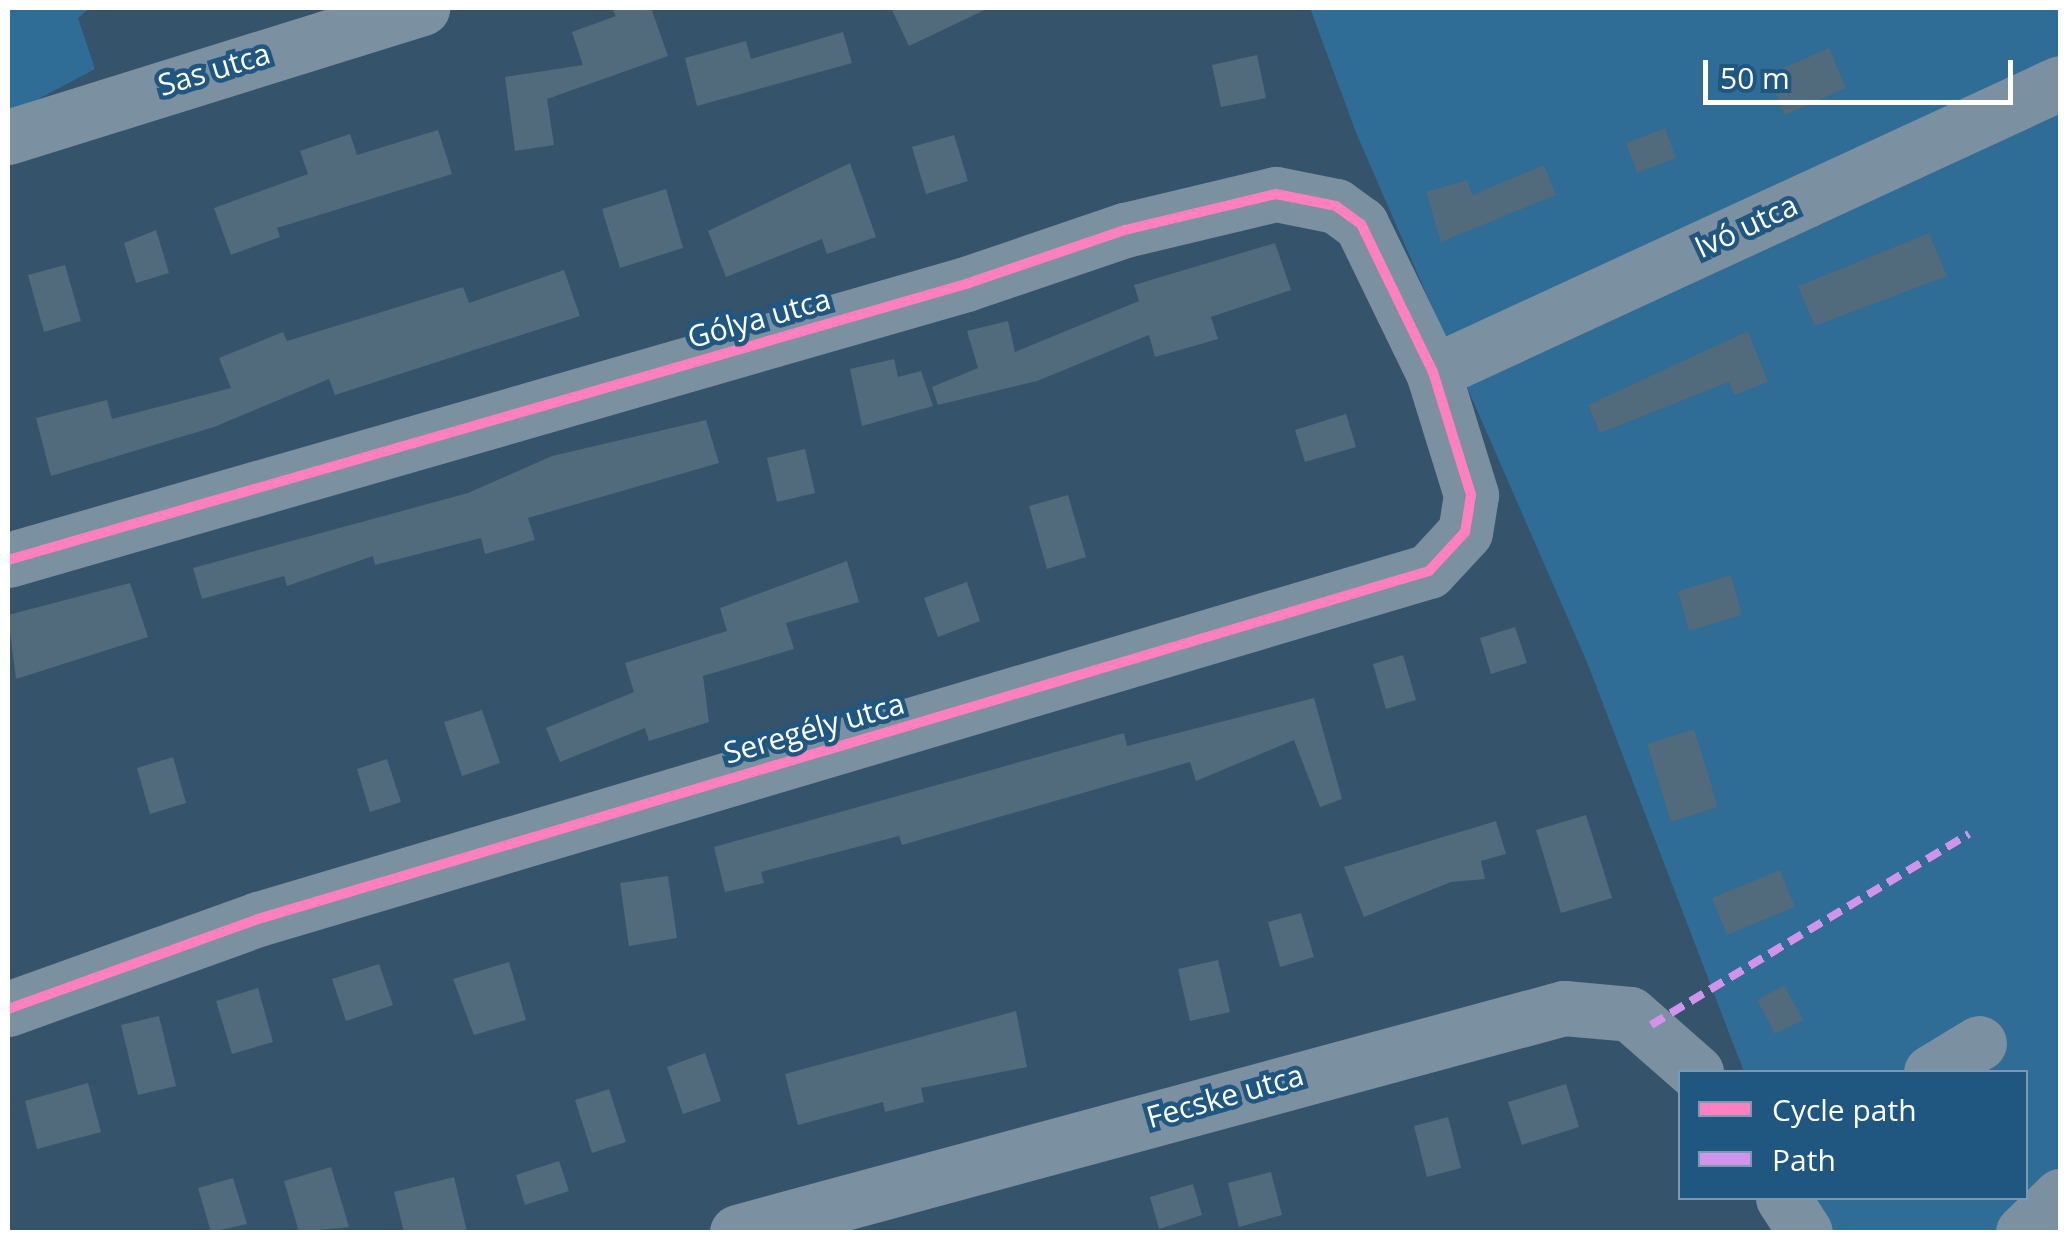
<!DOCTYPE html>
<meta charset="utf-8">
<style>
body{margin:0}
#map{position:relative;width:2068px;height:1240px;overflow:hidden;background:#35546b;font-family:"Open Sans",sans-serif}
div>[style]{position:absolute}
.green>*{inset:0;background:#2f6c96}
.building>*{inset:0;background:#516a7c}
.minor>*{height:55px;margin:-27.5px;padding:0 27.5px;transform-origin:27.5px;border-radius:27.5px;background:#7b90a1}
.quiet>*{height:8px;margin-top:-4px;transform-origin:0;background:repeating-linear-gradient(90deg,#d193ec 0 15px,transparent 0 23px)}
.cycleway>*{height:10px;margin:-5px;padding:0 5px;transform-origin:5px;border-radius:5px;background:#ff80c0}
span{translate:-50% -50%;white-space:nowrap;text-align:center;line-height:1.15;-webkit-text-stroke:9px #1f5781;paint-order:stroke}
.street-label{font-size:30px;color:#fff}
.frame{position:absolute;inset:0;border:10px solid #fff;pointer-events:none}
.legend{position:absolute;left:1678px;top:1070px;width:350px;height:130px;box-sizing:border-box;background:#1f5781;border:2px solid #799ab3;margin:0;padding:12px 18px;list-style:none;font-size:30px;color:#fff}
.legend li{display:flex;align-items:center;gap:20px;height:50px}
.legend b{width:50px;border:2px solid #799ab3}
.scale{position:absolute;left:1703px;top:60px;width:310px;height:45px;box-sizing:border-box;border:5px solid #fff;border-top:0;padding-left:12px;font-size:30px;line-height:35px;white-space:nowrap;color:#fff;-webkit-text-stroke:8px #1f5781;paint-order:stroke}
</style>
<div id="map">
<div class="green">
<div style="clip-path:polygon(8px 8px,90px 8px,78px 18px,95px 69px,8px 115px)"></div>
<div style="clip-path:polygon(1310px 8px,2060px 8px,2060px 1232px,1830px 1232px,1811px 1198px,2026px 1198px,2026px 1072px,1744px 1072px,1587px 662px,1357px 135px)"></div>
</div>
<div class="building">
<div style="clip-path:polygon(612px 8px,651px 8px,668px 56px,547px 99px,554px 145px,515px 151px,505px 77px,583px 65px,572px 32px,616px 16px)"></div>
<div style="clip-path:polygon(891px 8px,989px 8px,909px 46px)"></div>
<div style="clip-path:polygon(843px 32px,852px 63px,697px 106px,685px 58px,746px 41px,751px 59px)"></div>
<div style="clip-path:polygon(1829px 48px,1846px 88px,1785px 115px,1767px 75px)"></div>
<div style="clip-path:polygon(1257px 55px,1266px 98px,1221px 107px,1212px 65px)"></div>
<div style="clip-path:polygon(1665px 128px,1676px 158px,1637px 173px,1626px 143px)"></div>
<div style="clip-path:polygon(438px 130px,452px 174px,277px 228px,280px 237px,231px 255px,214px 208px,308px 174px,300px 151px,350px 134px,357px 155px)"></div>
<div style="clip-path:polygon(954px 135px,968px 181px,926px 194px,912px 147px)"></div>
<div style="clip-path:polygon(850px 163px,876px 237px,827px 254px,822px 239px,726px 277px,708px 231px)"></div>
<div style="clip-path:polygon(1544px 165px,1556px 195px,1441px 242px,1426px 192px,1467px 180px,1472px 195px)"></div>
<div style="clip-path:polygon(666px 189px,683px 248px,620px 268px,602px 209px)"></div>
<div style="clip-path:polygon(156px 230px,169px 273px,136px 283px,124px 243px)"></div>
<div style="clip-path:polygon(1929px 233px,1947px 276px,1815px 326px,1798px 286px)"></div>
<div style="clip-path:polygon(1275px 243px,1291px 290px,1211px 317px,1218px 339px,1155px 357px,1149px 335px,1037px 381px,938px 405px,932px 387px,978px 368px,967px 331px,1008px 321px,1015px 352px,1139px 301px,1134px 285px)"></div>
<div style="clip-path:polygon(65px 265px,81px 321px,44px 332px,28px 275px)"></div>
<div style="clip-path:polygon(564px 270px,580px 316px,335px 395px,329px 379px,214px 427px,51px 476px,36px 418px,107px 400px,112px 419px,231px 388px,219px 358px,283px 332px,287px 341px,463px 287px,469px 303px)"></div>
<div style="clip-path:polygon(1748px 331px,1768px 382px,1734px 395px,1729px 382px,1600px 433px,1588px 405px)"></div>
<div style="clip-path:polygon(894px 359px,898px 377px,921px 371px,933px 406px,862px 426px,850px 369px)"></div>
<div style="clip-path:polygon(1346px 414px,1356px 447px,1305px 462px,1295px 430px)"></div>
<div style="clip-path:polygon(706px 420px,719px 463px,528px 518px,535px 540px,485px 554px,481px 538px,375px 565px,373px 556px,287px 586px,284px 576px,202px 599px,193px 568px,468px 493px,552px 456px)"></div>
<div style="clip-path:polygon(805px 449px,815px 493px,777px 502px,767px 458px)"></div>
<div style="clip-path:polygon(1068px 495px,1086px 557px,1047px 569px,1029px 506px)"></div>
<div style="clip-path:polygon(847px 561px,859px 602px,786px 623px,794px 649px,703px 676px,709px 722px,649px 741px,645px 728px,560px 762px,546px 728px,634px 692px,625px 663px,727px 631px,720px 608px)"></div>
<div style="clip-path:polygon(1731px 575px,1742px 615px,1689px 631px,1678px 591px)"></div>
<div style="clip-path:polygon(967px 582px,980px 621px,938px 637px,924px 598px)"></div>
<div style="clip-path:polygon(130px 583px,148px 637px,16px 679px,8px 615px)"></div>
<div style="clip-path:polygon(1515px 627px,1527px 663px,1491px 674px,1480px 638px)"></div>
<div style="clip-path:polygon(1403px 655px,1416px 700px,1386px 709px,1373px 664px)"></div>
<div style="clip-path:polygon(1314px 698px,1342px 799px,1320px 807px,1294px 740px,1196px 781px,1190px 762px,902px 845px,899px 836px,761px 872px,764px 883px,725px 892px,714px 847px,1124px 733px,1127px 746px)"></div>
<div style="clip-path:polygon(482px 710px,500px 763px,462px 776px,444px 722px)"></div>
<div style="clip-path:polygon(1694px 729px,1718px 807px,1671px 822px,1647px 744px)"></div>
<div style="clip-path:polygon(173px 757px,186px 803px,150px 814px,137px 768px)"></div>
<div style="clip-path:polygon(387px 759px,401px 802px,370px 812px,357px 769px)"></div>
<div style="clip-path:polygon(1586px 815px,1612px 898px,1561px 913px,1536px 830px)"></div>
<div style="clip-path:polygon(1496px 821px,1506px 854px,1481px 861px,1485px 879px,1451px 882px,1364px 917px,1344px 867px)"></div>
<div style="clip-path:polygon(1780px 870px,1795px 907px,1727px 935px,1712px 898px)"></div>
<div style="clip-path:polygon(668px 876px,677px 938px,629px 946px,620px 883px)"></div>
<div style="clip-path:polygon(1301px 913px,1314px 957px,1280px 967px,1268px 922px)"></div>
<div style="clip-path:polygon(1218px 960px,1230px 1012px,1190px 1021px,1178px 969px)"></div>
<div style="clip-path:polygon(509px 962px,526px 1020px,474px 1035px,453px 979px)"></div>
<div style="clip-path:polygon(379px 964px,393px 1005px,346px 1021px,332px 979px)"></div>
<div style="clip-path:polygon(1784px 985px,1803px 1020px,1775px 1034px,1757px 1000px)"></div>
<div style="clip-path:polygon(258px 988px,273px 1042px,232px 1054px,216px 1001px)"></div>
<div style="clip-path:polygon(1016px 1011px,1027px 1067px,921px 1088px,924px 1102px,885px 1112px,883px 1102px,798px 1125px,785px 1074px)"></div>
<div style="clip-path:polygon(159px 1016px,176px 1086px,138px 1095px,121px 1025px)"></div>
<div style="clip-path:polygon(705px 1053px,721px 1101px,683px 1114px,667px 1067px)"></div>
<div style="clip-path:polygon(88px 1083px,101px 1132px,37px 1149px,25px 1101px)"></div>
<div style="clip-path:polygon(1566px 1084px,1579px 1127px,1522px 1145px,1508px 1102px)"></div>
<div style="clip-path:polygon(609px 1089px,626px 1142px,592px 1153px,575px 1100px)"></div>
<div style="clip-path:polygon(1448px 1117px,1461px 1168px,1427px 1177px,1414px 1126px)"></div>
<div style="clip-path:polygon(559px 1161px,569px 1191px,525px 1205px,516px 1175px)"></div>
<div style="clip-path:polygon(331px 1167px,349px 1227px,299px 1232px,284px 1181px)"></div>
<div style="clip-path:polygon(1271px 1172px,1282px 1215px,1239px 1227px,1228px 1183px)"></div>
<div style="clip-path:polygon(454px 1177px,467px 1232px,404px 1232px,394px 1192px)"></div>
<div style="clip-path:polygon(233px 1178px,247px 1224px,211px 1232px,198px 1188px)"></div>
<div style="clip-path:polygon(1193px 1184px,1202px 1215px,1159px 1229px,1150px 1197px)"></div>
</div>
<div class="minor">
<div style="left:8px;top:137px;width:434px;rotate:-17.3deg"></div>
<div style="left:1433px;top:372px;width:690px;rotate:-24.75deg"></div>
<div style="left:8px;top:560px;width:997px;rotate:-16.07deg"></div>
<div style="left:966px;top:284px;width:168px;rotate:-18.8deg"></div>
<div style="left:1125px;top:230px;width:155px;rotate:-13.4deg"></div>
<div style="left:1276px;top:194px;width:61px;rotate:11.3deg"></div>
<div style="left:1336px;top:206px;width:31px;rotate:36deg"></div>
<div style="left:1361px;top:224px;width:165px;rotate:64.1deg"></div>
<div style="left:1433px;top:372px;width:129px;rotate:72.8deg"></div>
<div style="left:1471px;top:495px;width:37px;rotate:99deg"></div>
<div style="left:1465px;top:532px;width:53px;rotate:132.7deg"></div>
<div style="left:1429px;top:571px;width:1222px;rotate:163.45deg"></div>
<div style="left:258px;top:919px;width:266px;rotate:160.2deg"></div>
<div style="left:1931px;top:1072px;width:56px;rotate:-31.1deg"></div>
<div style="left:1783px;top:1198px;width:40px;rotate:57.1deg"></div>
<div style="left:737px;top:1232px;width:857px;rotate:-15.16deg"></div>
<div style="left:1564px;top:1008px;width:66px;rotate:5.2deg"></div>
<div style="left:1630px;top:1014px;width:88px;rotate:41.3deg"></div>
<div style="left:2023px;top:1232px;width:52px;rotate:-44.2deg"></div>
</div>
<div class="quiet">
<div style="left:1651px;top:1025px;width:371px;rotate:-31deg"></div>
</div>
<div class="cycleway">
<div style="left:8px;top:560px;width:997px;rotate:-16.07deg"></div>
<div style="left:966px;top:284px;width:168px;rotate:-18.8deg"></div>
<div style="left:1125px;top:230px;width:155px;rotate:-13.4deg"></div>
<div style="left:1276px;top:194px;width:61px;rotate:11.3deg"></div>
<div style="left:1336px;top:206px;width:31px;rotate:36deg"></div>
<div style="left:1361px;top:224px;width:165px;rotate:64.1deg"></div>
<div style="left:1433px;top:372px;width:129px;rotate:72.8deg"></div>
<div style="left:1471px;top:495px;width:37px;rotate:99deg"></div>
<div style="left:1465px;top:532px;width:53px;rotate:132.7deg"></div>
<div style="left:1429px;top:571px;width:1222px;rotate:163.45deg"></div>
<div style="left:258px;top:919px;width:266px;rotate:160.2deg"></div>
</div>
<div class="street-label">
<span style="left:214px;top:69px;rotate:-17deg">Sas utca</span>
<span style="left:1746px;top:226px;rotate:-25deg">Ivó utca</span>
<span style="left:759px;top:318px;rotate:-16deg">Gólya utca</span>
<span style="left:814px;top:728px;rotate:-16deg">Seregély utca</span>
<span style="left:1225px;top:1096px;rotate:-16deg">Fecske utca</span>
</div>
<div class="frame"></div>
<ul class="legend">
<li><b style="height:12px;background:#ff80c0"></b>Cycle path</li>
<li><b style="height:12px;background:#d193ec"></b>Path</li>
</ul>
<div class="scale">50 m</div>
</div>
